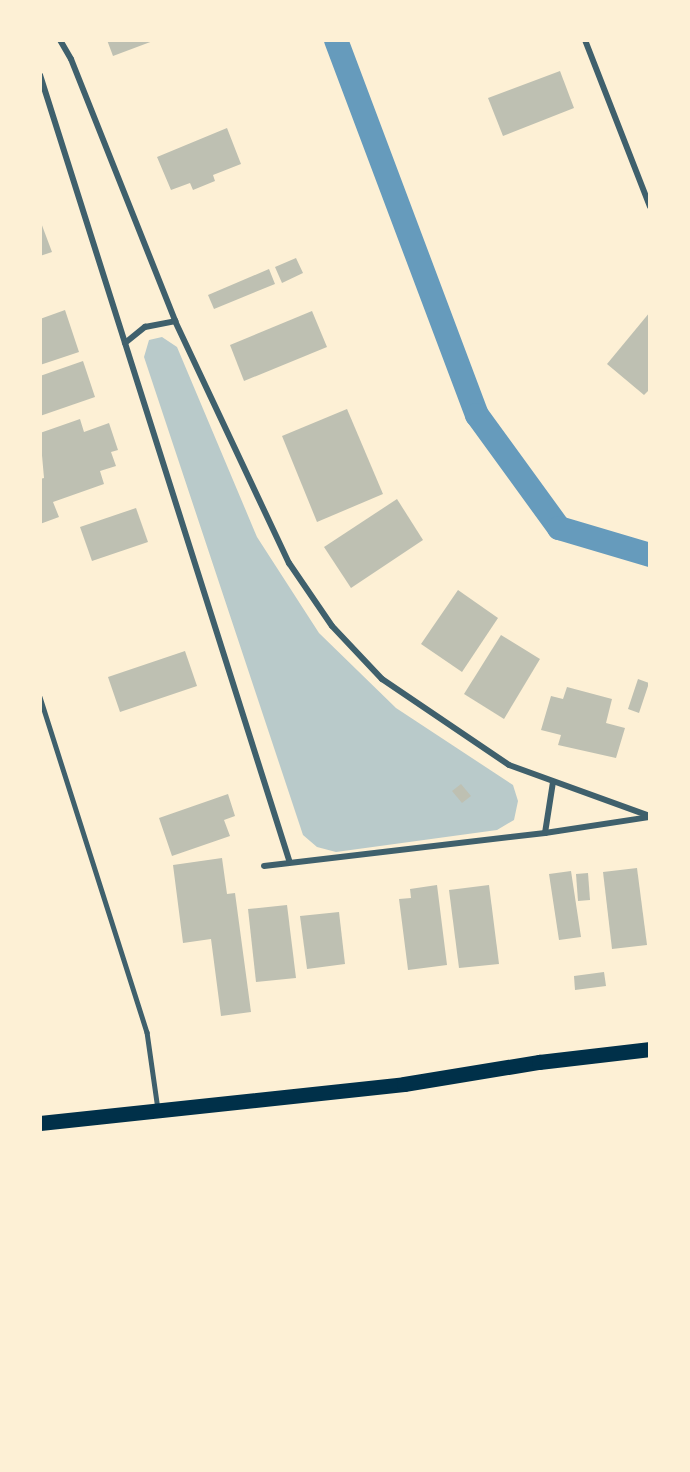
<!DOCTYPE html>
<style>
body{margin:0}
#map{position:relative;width:690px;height:1472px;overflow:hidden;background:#fdf0d5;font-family:"DM Sans",sans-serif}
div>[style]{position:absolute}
.green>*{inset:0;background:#b9caca}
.canal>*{height:24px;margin:-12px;padding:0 12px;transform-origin:12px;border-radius:12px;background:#669bbc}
.building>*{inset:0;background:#bec0b2}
.service>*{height:4.5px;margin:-2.25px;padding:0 2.25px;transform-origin:2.25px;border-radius:2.25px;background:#3f606c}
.minor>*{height:6px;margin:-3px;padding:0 3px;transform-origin:3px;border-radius:3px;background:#3f606c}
.primary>*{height:15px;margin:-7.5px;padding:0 7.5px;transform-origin:7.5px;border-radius:7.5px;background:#003049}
span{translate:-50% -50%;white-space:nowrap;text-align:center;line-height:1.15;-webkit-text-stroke:6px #fdf0d5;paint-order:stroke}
.frame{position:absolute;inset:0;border:42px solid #fdf0d5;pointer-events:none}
</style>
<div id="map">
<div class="green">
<div style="clip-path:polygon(162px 337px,177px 347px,257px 537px,319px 633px,396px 708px,513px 785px,518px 801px,514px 820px,497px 830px,336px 852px,317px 847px,303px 835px,144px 357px,149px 340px)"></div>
</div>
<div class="canal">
<div style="left:336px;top:40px;width:401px;rotate:69.4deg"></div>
<div style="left:477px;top:415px;width:140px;rotate:54deg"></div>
<div style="left:559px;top:528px;width:95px;rotate:16.5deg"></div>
</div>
<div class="building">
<div style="clip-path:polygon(107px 40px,153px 40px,153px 41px,113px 56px)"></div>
<div style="clip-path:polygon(560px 71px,574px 108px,503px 136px,488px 98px)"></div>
<div style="clip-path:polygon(227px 128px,241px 164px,213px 175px,215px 181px,193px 190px,190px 183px,171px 190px,157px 157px)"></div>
<div style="clip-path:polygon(40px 220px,52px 252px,40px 256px)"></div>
<div style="clip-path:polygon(296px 258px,303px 273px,282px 283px,275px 267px)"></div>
<div style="clip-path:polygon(269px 269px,275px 284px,214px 309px,208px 295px)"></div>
<div style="clip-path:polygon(65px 310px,79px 352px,40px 365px,40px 319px)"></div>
<div style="clip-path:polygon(312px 311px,327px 347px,244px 381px,230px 345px)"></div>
<div style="clip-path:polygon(650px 312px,650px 389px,644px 395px,607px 364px)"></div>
<div style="clip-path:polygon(83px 361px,95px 397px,40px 416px,40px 376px)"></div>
<div style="clip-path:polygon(347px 409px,383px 494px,317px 522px,282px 436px)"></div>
<div style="clip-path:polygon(80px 419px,84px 432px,109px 423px,118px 450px,111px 452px,116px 466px,100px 471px,104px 484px,53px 502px,59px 517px,40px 524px,40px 479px,44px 478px,40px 433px)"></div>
<div style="clip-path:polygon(397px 499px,423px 540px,351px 588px,324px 547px)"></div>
<div style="clip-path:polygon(136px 508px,148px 542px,92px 561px,80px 527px)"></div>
<div style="clip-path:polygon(458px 590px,498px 618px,462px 672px,421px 644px)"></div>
<div style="clip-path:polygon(501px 635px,540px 659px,504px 719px,464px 694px)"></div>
<div style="clip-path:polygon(185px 651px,197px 686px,120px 712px,108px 677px)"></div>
<div style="clip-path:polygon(638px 679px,649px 683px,639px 713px,628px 709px)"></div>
<div style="clip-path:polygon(567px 687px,612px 699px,606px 723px,625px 728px,616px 758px,558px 745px,561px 735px,541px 730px,551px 696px,563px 699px)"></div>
<div style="clip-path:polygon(461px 784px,471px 796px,462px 803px,452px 791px)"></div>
<div style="clip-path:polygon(228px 794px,235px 816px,224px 820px,230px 836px,172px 856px,159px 818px)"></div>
<div style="clip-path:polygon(222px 858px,227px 894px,235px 893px,251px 1012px,221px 1016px,211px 939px,183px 943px,173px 865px)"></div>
<div style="clip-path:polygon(637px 868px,647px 945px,612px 949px,603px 872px)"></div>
<div style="clip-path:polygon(571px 871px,581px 937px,559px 940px,549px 874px)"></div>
<div style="clip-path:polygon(588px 873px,590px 900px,578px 901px,576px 874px)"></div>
<div style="clip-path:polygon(437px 885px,447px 965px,408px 970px,399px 899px,411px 898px,410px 889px)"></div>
<div style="clip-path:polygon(489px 885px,499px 964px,459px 968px,449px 890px)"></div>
<div style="clip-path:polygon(287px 905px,296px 978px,256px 982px,248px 909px)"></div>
<div style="clip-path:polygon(339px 912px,345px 964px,307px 969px,300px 916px)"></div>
<div style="clip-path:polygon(604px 972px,606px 986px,575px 990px,574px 976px)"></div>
</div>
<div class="service">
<div style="left:40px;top:697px;width:352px;rotate:72.3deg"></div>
<div style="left:147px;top:1032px;width:78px;rotate:81.9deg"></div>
</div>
<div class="minor">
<div style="left:60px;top:40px;width:22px;rotate:60deg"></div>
<div style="left:71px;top:59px;width:282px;rotate:68.3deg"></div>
<div style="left:175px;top:321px;width:268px;rotate:64.8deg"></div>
<div style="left:289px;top:563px;width:76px;rotate:55.7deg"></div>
<div style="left:332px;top:626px;width:73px;rotate:46.7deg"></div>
<div style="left:382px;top:679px;width:153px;rotate:34.1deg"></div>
<div style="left:509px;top:765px;width:150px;rotate:19.9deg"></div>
<div style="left:585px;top:40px;width:179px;rotate:68.7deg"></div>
<div style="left:40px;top:75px;width:824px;rotate:72.4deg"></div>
<div style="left:125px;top:343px;width:26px;rotate:-39deg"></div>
<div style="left:145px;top:327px;width:31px;rotate:-11deg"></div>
<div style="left:545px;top:833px;width:52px;rotate:-81.1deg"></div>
<div style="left:264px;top:866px;width:283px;rotate:-6.7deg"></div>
<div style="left:545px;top:833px;width:105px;rotate:-8.7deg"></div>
</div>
<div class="primary">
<div style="left:40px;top:1123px;width:366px;rotate:-6.1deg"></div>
<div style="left:404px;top:1084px;width:137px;rotate:-9.3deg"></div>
<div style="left:539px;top:1062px;width:112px;rotate:-6.7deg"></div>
</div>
<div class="frame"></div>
</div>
